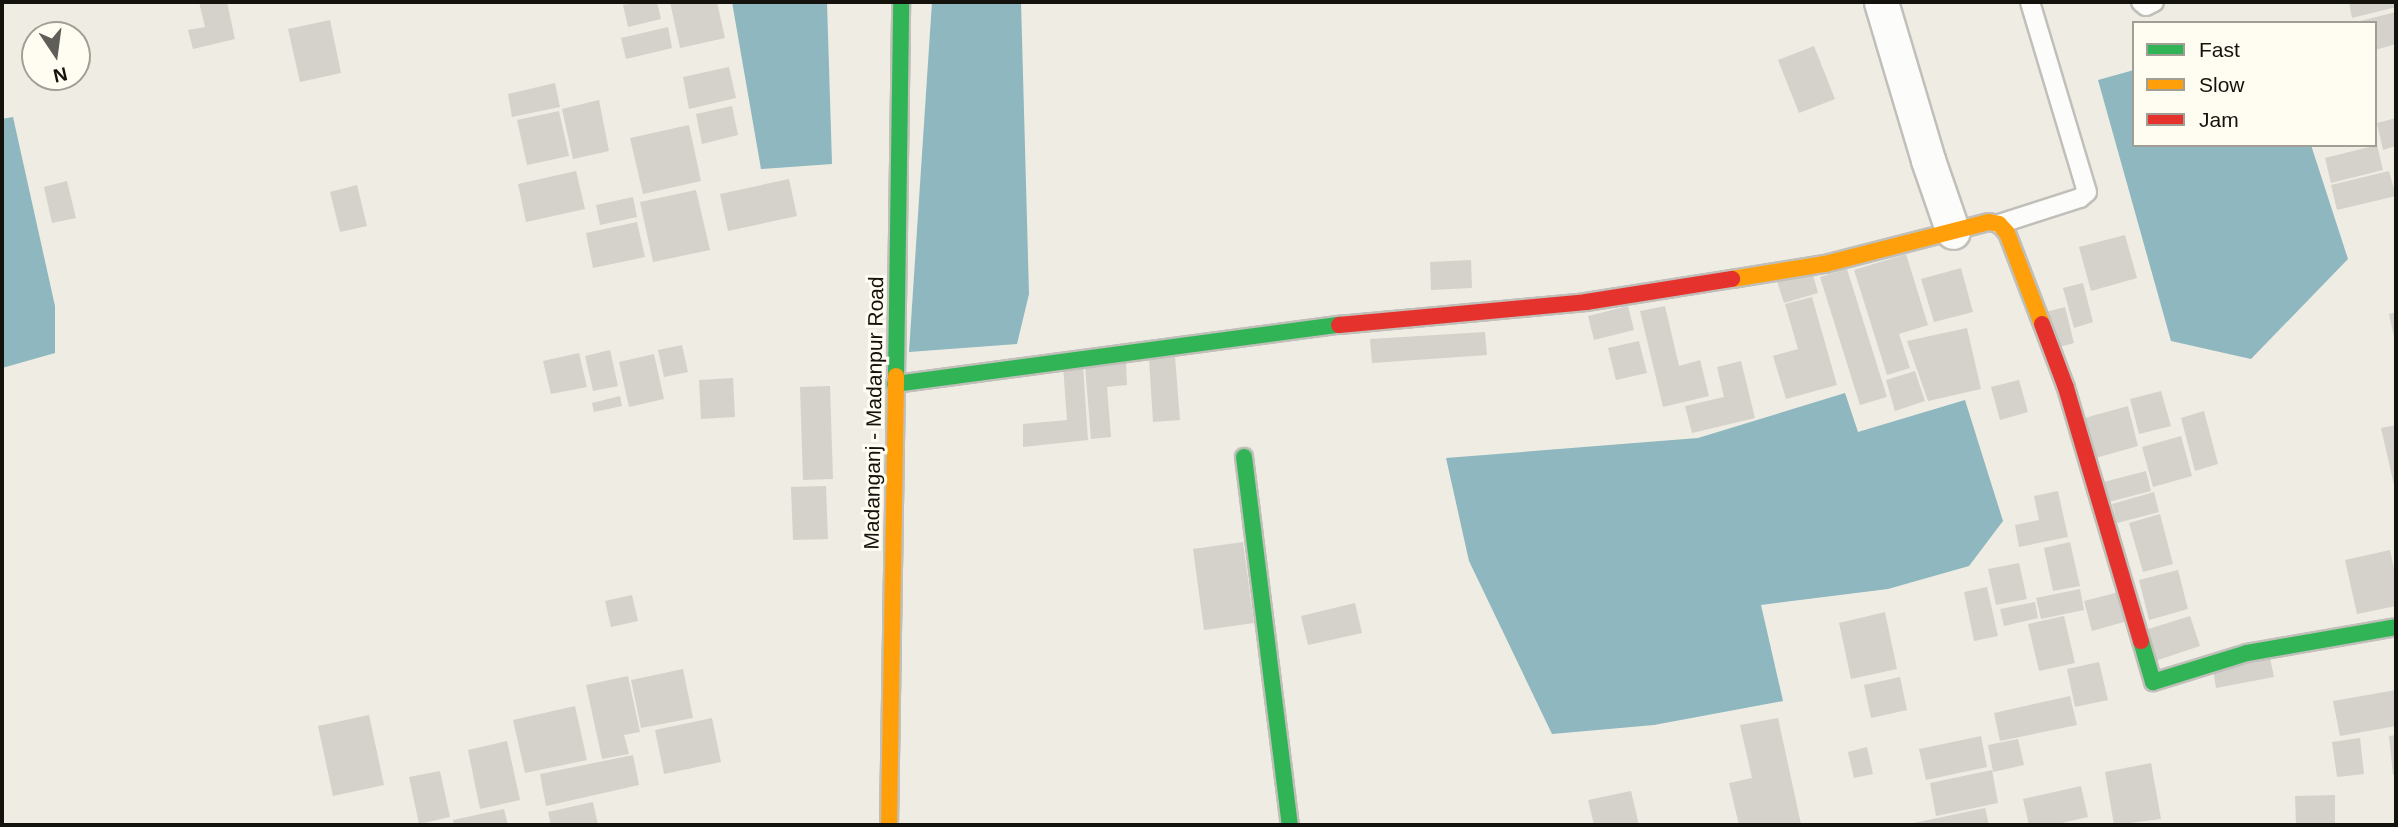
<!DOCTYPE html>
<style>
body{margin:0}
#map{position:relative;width:2398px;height:827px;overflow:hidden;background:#eeece3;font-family:Helvetica,sans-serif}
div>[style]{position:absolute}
.water>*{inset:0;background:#8eb7bf}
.building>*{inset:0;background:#d4d2cb}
.roads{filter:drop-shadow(2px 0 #c1bfb9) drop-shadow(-2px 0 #c1bfb9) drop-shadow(0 2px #c1bfb9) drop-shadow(0 -2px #c1bfb9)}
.lane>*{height:18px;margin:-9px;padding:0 9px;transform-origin:9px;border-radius:9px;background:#fcfcfb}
.street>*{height:33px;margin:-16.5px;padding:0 16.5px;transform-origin:16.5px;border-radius:16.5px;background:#fcfcfb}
.fast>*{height:16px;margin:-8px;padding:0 8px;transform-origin:8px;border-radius:8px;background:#30b455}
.slow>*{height:16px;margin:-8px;padding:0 8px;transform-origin:8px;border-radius:8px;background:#ff9f0a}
.jam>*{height:16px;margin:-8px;padding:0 8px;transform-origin:8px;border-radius:8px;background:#e5322d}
span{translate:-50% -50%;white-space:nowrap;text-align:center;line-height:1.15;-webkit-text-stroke:6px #fffcf2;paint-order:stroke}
.street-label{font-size:21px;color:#14120d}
.frame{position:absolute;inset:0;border:4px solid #14120d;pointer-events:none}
.legend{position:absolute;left:2132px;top:21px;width:245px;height:126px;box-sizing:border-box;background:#fffcf2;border:2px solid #a19e96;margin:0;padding:9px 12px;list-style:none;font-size:21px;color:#14120d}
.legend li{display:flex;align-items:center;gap:14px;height:35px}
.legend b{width:35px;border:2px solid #a19e96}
.north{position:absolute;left:21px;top:21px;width:70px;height:70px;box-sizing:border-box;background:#fffcf2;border:2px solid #a19e96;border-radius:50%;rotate:167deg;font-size:19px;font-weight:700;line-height:28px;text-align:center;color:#14120d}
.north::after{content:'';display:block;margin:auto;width:24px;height:32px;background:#605e58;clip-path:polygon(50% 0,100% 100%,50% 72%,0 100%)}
</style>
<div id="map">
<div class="water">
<div style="clip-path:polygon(732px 2px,827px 2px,832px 164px,761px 169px)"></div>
<div style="clip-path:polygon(932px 2px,1021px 2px,1029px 294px,1017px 344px,909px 352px)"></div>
<div style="clip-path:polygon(2134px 70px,2134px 145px,2311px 145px,2348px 259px,2251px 359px,2171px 341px,2098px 80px)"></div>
<div style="clip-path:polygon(13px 117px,55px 306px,55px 353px,2px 368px,2px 119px)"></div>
<div style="clip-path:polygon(1845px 393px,1858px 432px,1965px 400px,2003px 521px,1969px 566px,1888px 589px,1761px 605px,1783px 701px,1654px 725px,1552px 734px,1469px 561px,1446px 458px,1698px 438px)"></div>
</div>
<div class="building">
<div style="clip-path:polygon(199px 2px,227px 2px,235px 39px,193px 49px,188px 30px,205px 27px)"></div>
<div style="clip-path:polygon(640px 2px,657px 2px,661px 19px,628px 27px,623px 5px)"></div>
<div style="clip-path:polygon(670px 2px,717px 2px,725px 38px,680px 48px)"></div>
<div style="clip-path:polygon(2349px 2px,2396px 2px,2396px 7px,2352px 18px)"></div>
<div style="clip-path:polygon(2396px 12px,2396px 44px,2375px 50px,2375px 23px,2356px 22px)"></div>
<div style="clip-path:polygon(330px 20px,341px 73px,300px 82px,288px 29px)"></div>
<div style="clip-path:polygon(668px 27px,672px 48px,626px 59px,621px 38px)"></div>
<div style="clip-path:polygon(1814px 46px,1835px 99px,1799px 113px,1778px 60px)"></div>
<div style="clip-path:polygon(729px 67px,736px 98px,689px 109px,683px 77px)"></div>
<div style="clip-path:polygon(555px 83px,560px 107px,512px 117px,508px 94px)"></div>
<div style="clip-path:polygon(599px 100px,609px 151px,573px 159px,562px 109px)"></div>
<div style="clip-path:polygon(732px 106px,738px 135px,702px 144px,696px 114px)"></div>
<div style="clip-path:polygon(559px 111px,569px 156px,527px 165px,517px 120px)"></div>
<div style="clip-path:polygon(2396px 118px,2396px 146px,2383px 150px,2377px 123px)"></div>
<div style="clip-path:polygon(689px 125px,701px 181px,643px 194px,630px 138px)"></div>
<div style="clip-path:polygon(2377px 145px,2383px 170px,2331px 183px,2325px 158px)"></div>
<div style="clip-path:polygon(576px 171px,585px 209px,526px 222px,518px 184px)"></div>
<div style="clip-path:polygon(2389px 171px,2396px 196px,2337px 210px,2331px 185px)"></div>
<div style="clip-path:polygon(789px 179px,797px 216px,728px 231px,720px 194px)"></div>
<div style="clip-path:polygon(67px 181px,76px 218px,52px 223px,44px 187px)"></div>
<div style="clip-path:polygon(357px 185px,367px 226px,340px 232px,330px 192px)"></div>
<div style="clip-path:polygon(696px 190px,710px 250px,653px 262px,640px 202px)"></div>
<div style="clip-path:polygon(633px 197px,637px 217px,600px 225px,596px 205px)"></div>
<div style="clip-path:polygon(637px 222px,645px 257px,593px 268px,586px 233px)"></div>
<div style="clip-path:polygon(2125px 235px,2137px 278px,2091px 291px,2079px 247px)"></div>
<div style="clip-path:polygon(1906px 254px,1928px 325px,1899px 334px,1910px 368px,1887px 375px,1854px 270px)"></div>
<div style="clip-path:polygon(1471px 260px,1472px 288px,1431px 290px,1430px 262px)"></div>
<div style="clip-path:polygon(1961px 268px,1973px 312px,1934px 322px,1921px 279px)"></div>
<div style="clip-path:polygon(1847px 269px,1887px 397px,1860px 405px,1820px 277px)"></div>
<div style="clip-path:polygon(1812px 271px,1818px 293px,1784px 303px,1777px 281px)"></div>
<div style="clip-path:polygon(2083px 283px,2093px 322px,2074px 328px,2063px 288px)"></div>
<div style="clip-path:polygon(1812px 297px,1837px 385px,1786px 399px,1773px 356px,1798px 349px,1785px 304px)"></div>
<div style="clip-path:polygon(1628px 306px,1634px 330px,1594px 340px,1588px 316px)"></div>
<div style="clip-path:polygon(1665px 306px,1679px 366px,1700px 360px,1709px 396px,1663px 407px,1640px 311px)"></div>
<div style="clip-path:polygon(2065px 307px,2074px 343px,2056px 348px,2046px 312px)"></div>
<div style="clip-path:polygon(2396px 312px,2396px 341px,2395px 341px,2389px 314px)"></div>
<div style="clip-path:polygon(1967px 328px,1981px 389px,1928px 401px,1907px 341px)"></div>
<div style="clip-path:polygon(1485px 332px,1487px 355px,1372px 363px,1370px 339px)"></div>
<div style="clip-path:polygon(1639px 341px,1647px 373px,1616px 380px,1608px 348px)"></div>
<div style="clip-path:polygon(682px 345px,688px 372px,664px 377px,658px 350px)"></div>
<div style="clip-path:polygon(610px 350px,618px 386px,593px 391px,585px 356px)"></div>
<div style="clip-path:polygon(579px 353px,587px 387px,551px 394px,543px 361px)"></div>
<div style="clip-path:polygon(654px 354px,664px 399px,629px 407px,619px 362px)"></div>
<div style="clip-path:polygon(1175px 357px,1180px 420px,1153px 422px,1149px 359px)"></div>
<div style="clip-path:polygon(1741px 361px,1755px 418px,1692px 433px,1685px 406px,1724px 397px,1717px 367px)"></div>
<div style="clip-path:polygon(1126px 363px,1127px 385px,1107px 387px,1111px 437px,1091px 439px,1085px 366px)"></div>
<div style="clip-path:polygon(1083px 365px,1088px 440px,1023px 447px,1023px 424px,1067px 420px,1063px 366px)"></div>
<div style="clip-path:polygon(1915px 371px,1925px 401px,1895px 411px,1886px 380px)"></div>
<div style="clip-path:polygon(733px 378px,735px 417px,701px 419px,699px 380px)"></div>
<div style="clip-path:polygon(2019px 380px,2028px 412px,2000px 420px,1991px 387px)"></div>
<div style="clip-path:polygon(830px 386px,833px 479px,803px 480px,800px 387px)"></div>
<div style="clip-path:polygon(2161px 391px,2171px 426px,2139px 434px,2130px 399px)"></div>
<div style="clip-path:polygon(620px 396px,622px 406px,594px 412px,592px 403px)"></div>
<div style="clip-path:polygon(2128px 406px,2138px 446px,2092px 459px,2081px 419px)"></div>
<div style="clip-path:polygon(2204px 411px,2218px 464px,2195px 471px,2181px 418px)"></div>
<div style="clip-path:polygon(2396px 425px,2396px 484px,2394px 485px,2381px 428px)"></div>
<div style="clip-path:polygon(2181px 436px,2192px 476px,2153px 487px,2142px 447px)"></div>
<div style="clip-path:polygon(2146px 471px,2151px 491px,2101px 504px,2096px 484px)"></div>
<div style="clip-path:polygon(826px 486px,828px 539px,793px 540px,791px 487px)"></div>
<div style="clip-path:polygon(2058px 491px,2068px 537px,2019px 547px,2015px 525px,2039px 520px,2034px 496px)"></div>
<div style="clip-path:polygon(2154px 492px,2159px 512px,2117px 523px,2112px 504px)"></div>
<div style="clip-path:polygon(2160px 514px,2173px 564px,2143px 572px,2129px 523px)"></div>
<div style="clip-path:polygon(1243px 542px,1254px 623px,1204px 630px,1193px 549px)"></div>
<div style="clip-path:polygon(2070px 542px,2080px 586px,2053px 591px,2044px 548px)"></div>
<div style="clip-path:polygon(2390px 550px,2396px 578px,2396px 606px,2357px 614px,2345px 560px)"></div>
<div style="clip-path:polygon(2019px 563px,2027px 599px,1996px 605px,1988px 569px)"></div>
<div style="clip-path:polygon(2178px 570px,2188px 609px,2149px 620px,2139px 580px)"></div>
<div style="clip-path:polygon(1987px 587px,1998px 636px,1974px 641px,1964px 592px)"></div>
<div style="clip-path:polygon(2080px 589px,2084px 610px,2041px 619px,2036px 598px)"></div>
<div style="clip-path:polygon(2123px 591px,2131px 620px,2092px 631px,2084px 601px)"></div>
<div style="clip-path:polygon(632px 595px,638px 621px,611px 627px,605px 601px)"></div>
<div style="clip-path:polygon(2035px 602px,2038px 618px,2004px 626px,2000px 609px)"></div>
<div style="clip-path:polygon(1355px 603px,1362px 633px,1308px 645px,1301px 616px)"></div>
<div style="clip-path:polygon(1885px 612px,1897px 669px,1851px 679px,1839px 623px)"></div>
<div style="clip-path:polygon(2064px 616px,2075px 663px,2039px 671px,2028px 624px)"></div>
<div style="clip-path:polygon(2190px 616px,2200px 646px,2152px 662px,2142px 631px)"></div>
<div style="clip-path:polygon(2270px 658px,2274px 677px,2216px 688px,2213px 669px)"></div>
<div style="clip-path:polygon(2099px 662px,2108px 700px,2075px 707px,2067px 669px)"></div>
<div style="clip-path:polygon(683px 669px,693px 718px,641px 728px,631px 680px)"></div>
<div style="clip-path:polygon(628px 676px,640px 732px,624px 735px,629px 754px,602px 759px,586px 685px)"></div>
<div style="clip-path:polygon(1900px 677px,1907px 710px,1871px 718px,1864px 685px)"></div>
<div style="clip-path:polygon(2396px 690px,2396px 726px,2340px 736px,2333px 701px)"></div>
<div style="clip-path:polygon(2070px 696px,2077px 725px,2000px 741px,1994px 713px)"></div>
<div style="clip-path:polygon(575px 706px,587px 760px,525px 773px,513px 720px)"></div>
<div style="clip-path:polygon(369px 715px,384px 785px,333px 796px,318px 726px)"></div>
<div style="clip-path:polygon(712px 718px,721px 762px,664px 774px,655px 730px)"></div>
<div style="clip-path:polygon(1778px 718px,1801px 824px,1739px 825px,1729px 783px,1752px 778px,1740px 725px)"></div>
<div style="clip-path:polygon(2396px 735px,2396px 774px,2393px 775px,2389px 736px)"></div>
<div style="clip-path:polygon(1981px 736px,1987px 767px,1926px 780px,1919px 749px)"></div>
<div style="clip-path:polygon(2360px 738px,2364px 774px,2337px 777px,2332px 742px)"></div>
<div style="clip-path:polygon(2018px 739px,2024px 765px,1993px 772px,1988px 745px)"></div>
<div style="clip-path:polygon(507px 741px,520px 800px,480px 809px,468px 750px)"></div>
<div style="clip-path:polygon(1867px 747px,1873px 774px,1854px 778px,1848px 752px)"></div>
<div style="clip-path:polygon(633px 755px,639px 785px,546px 806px,540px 774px)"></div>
<div style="clip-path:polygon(2151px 763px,2161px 819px,2114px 825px,2105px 772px)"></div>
<div style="clip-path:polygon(1992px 770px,1998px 803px,1936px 816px,1930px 783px)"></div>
<div style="clip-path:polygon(440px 771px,450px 817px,419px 824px,409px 777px)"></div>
<div style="clip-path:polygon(2081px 786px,2088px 817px,2053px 825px,2029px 825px,2023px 799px)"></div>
<div style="clip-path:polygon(1631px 791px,1639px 825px,1594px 825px,1588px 800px)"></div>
<div style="clip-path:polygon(2335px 795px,2335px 825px,2296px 825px,2295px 796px)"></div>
<div style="clip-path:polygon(593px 802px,598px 825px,551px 825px,548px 812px)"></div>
<div style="clip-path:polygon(1985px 808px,1989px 825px,1910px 825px,1909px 824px)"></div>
<div style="clip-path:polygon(504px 809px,508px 825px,454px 825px,453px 820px)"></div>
</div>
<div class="roads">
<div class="lane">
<div style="left:2141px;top:2px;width:6px;rotate:39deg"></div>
<div style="left:2146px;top:6px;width:9px;rotate:-27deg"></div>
<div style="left:1999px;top:224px;width:85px;rotate:-17.8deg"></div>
<div style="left:2080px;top:198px;width:9px;rotate:-41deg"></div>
<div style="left:2087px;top:192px;width:198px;rotate:-106.7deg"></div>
</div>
<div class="street">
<div style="left:1881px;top:2px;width:165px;rotate:73.4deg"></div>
<div style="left:1928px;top:160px;width:76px;rotate:70.9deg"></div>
</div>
<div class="fast">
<div style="left:896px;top:376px;width:374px;rotate:-89.2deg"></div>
<div style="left:895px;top:384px;width:448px;rotate:-7.6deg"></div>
<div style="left:1244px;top:457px;width:371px;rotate:82.9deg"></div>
<div style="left:2141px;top:641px;width:43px;rotate:73.7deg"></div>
<div style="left:2153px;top:682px;width:98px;rotate:-17.1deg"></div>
<div style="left:2247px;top:653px;width:151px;rotate:-9.9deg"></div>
</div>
<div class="slow">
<div style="left:1732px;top:279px;width:94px;rotate:-9.2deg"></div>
<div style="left:1825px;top:264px;width:169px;rotate:-14.4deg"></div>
<div style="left:1989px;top:222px;width:10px;rotate:11deg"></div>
<div style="left:1999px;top:224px;width:12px;rotate:48deg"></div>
<div style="left:2007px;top:233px;width:97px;rotate:69deg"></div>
<div style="left:889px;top:825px;width:449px;rotate:-89.1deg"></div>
</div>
<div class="jam">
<div style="left:2042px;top:324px;width:68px;rotate:69.4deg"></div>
<div style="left:2066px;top:388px;width:264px;rotate:73.5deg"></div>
<div style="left:1339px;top:325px;width:248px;rotate:-5.3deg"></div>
<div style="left:1586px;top:302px;width:148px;rotate:-9deg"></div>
</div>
</div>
<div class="street-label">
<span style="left:874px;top:413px;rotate:-89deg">Madanganj - Madanpur Road</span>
</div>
<div class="frame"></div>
<ul class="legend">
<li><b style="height:9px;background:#30b455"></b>Fast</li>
<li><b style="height:9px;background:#ff9f0a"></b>Slow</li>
<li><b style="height:9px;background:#e5322d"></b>Jam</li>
</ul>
<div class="north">N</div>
</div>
